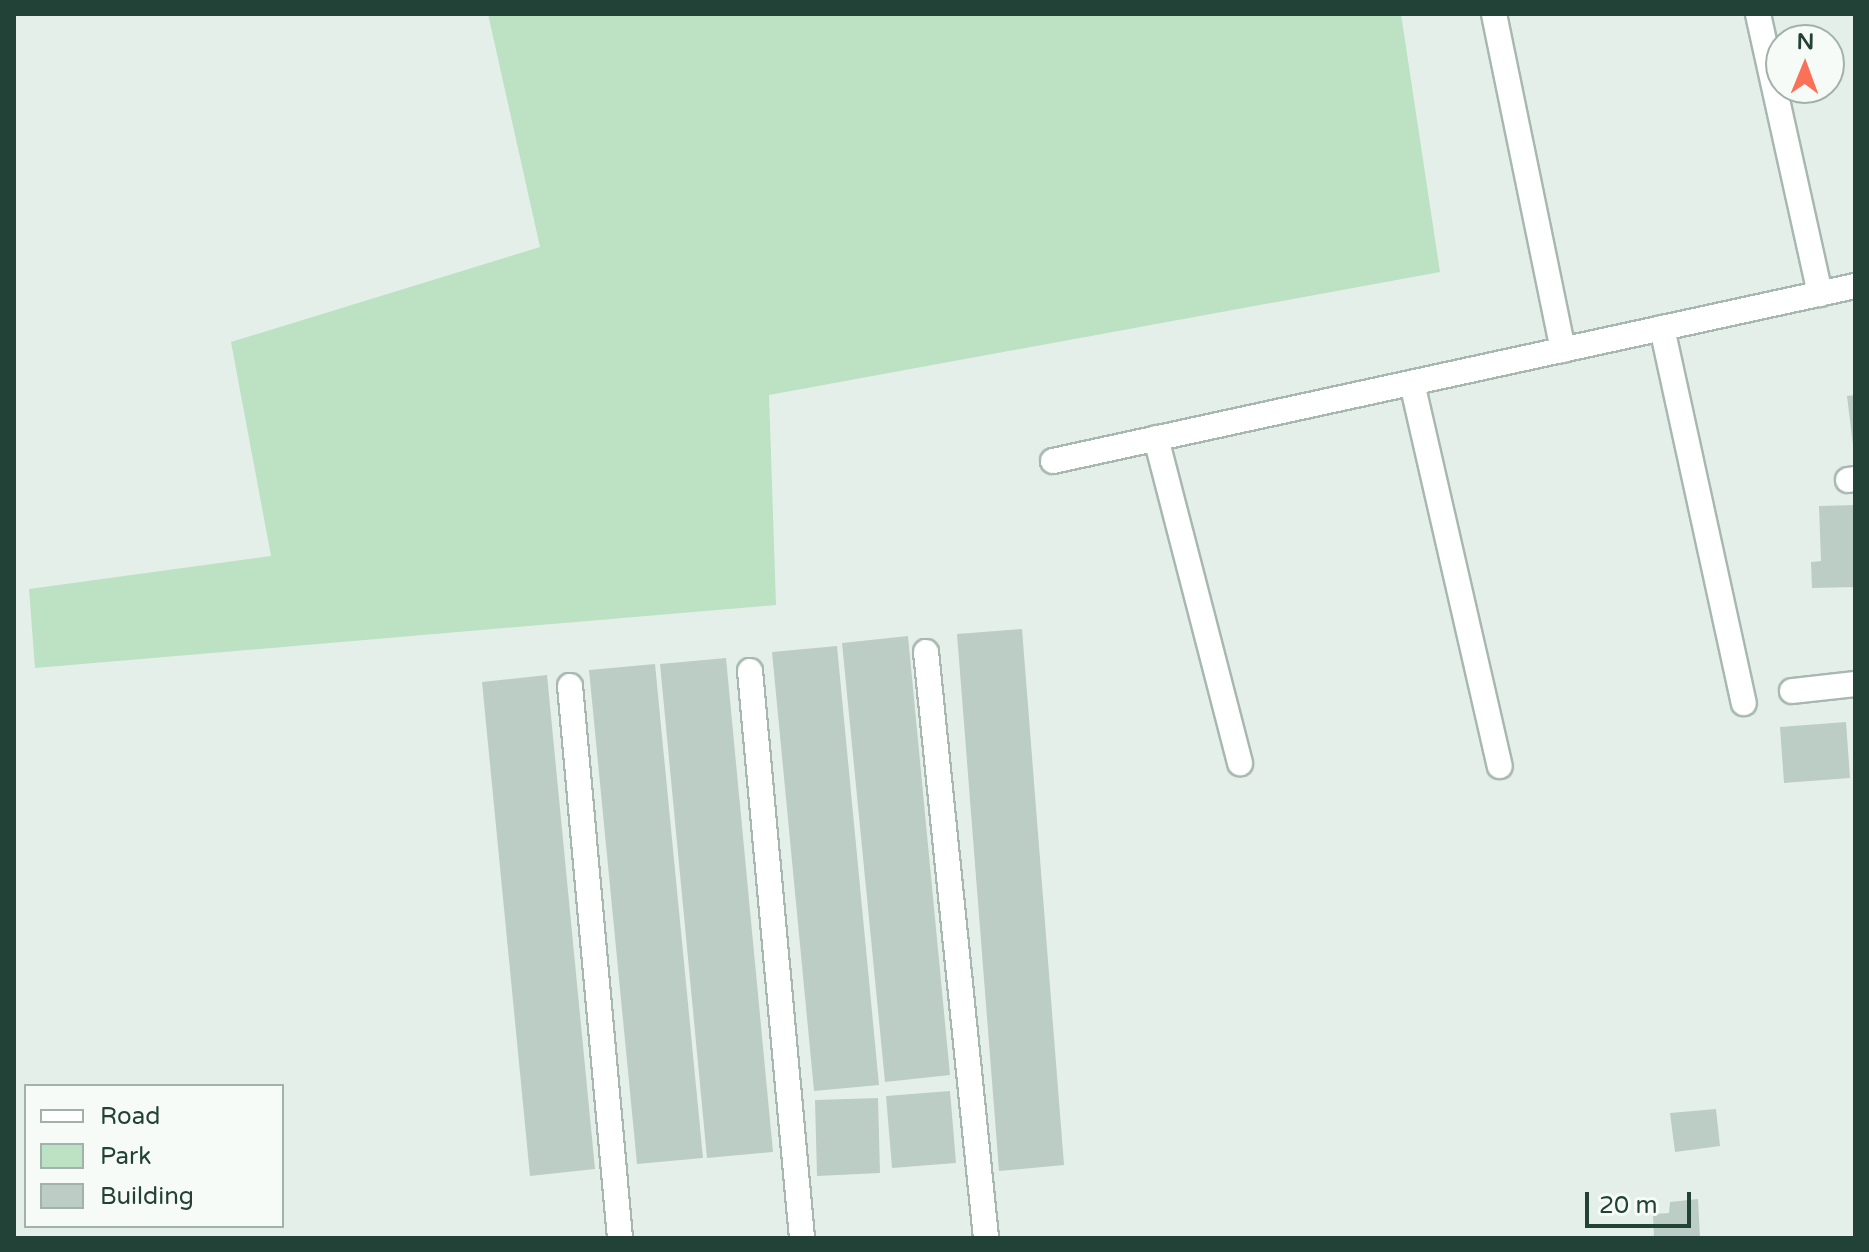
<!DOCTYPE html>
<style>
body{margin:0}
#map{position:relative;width:1869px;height:1252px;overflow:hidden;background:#e5efe9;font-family:"Varela Round",sans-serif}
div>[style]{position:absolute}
.green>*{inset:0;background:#bce1c3}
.building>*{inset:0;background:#bccdc5}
.roads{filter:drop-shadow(2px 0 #a7b8b0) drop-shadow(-2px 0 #a7b8b0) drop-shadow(0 2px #a7b8b0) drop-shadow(0 -2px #a7b8b0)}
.minor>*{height:24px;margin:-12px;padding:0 12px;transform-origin:12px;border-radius:12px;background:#fff}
span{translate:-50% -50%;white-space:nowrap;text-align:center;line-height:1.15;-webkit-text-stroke:7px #f6fbf8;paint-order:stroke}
.frame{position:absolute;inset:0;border:16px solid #224237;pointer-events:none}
.legend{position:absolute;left:24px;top:1084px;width:260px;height:144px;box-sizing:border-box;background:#f6fbf8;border:2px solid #a1b1ab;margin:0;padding:10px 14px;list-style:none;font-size:24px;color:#224237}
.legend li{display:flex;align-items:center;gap:16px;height:40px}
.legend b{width:40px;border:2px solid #a1b1ab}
.north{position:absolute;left:1765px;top:24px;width:80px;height:80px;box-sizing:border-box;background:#f6fbf8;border:2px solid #a1b1ab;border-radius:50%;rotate:1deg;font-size:22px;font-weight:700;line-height:32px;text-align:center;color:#224237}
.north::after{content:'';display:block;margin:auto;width:28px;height:36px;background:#fa7157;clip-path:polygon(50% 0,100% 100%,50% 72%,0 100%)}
.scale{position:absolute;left:1585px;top:1192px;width:106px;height:36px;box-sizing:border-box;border:4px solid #224237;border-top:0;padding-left:10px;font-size:24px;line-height:28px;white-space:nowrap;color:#224237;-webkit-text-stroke:6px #f6fbf8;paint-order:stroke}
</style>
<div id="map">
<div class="green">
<div style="clip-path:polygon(488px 14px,1401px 14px,1440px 272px,769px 395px,776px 605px,35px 668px,29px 589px,271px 556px,231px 342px,540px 247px)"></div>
</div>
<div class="building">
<div style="clip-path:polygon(1855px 395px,1855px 445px,1853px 445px,1847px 396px)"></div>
<div style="clip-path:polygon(1855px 505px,1855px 587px,1812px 588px,1811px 562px,1821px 561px,1819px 506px)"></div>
<div style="clip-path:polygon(1022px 629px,1064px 1165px,999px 1171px,957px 634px)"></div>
<div style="clip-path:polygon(908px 636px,950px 1075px,885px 1082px,842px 643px)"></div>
<div style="clip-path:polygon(837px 646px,879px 1085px,814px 1091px,772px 652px)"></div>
<div style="clip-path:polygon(726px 658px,773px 1152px,707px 1158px,660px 664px)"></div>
<div style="clip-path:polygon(655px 664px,703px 1158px,637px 1164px,589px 670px)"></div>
<div style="clip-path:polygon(547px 675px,595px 1169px,530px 1176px,482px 682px)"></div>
<div style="clip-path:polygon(1846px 722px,1850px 778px,1784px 783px,1780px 727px)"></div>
<div style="clip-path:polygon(950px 1091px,956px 1163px,892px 1168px,886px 1096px)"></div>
<div style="clip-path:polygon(878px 1098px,880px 1173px,817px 1176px,815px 1100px)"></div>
<div style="clip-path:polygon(1716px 1109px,1720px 1146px,1675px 1152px,1670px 1113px)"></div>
<div style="clip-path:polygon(1698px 1199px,1700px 1238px,1654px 1238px,1653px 1214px,1669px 1213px,1670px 1202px)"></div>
</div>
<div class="roads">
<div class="minor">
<div style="left:1494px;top:14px;width:343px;rotate:78.4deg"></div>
<div style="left:1758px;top:14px;width:287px;rotate:77.5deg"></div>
<div style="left:1662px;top:328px;width:384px;rotate:77.7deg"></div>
<div style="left:1412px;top:383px;width:393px;rotate:77.1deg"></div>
<div style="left:1156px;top:438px;width:336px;rotate:75.5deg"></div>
<div style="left:1053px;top:461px;width:821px;rotate:-12.31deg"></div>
<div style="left:1848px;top:480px;width:7px;rotate:-8deg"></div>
<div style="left:926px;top:652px;width:589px;rotate:84.15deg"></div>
<div style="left:750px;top:671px;width:569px;rotate:84.76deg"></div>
<div style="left:570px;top:686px;width:554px;rotate:84.82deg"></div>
<div style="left:1792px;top:691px;width:63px;rotate:-6.3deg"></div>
</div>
</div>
<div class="frame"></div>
<ul class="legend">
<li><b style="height:10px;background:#fff"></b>Road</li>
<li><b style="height:22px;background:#bce1c3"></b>Park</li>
<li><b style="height:22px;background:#bccdc5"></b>Building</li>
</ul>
<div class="north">N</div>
<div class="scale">20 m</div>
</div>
